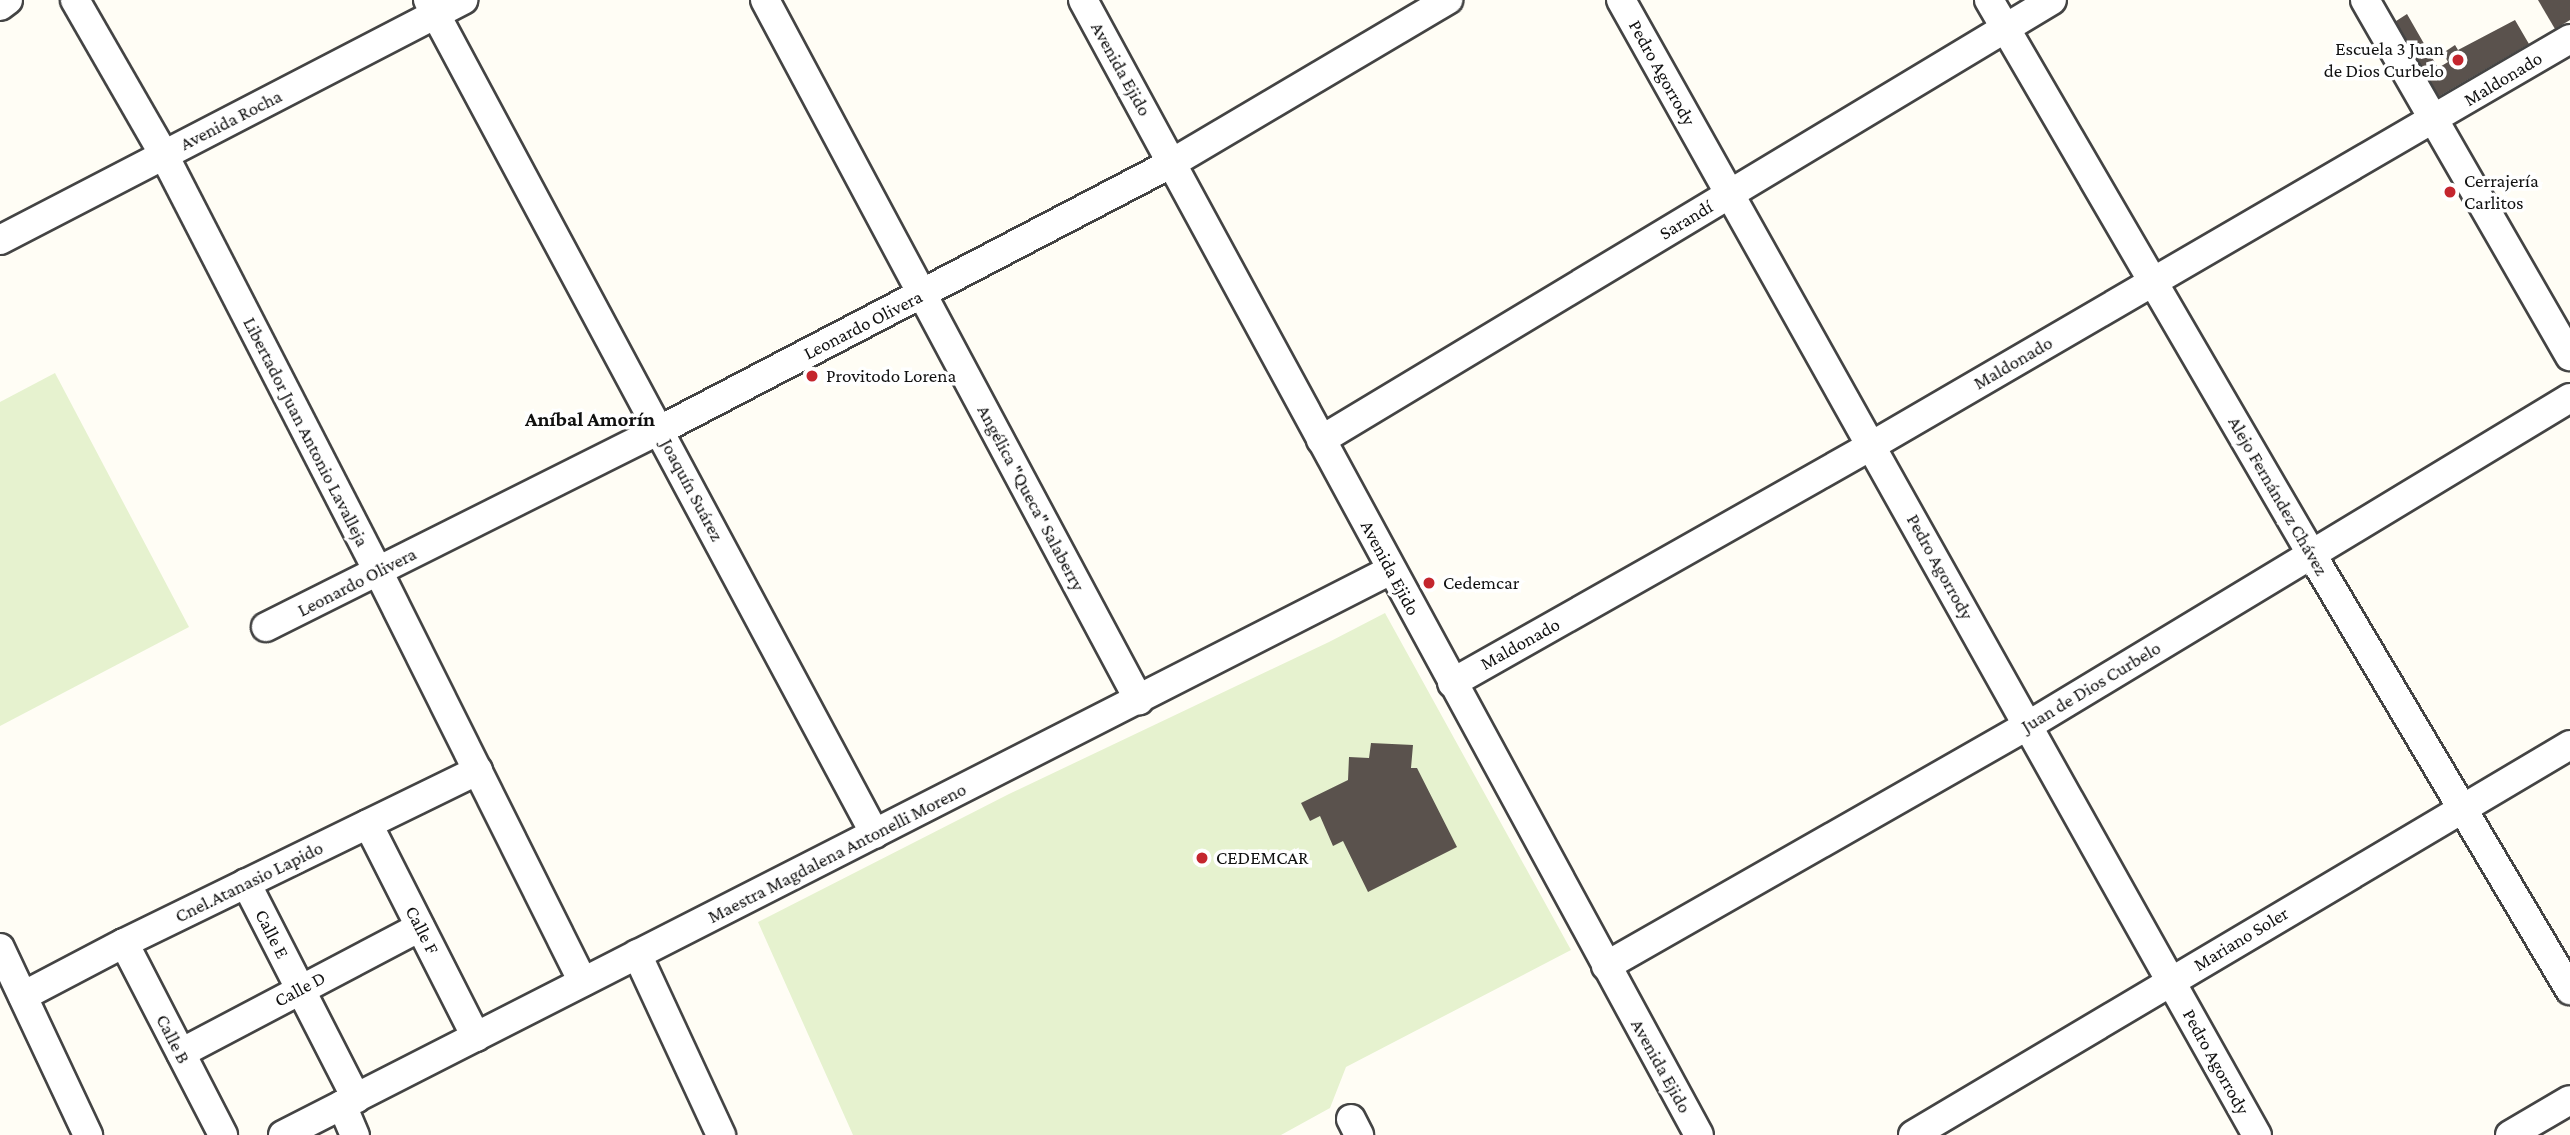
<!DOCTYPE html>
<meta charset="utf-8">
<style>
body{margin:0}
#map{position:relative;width:2570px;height:1135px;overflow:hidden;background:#fffdf5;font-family:"Crimson Pro",serif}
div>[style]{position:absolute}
.pitch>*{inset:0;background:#e6f2cf}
.building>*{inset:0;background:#5a524d}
.roads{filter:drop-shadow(2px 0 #444) drop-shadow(-2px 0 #444) drop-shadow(0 2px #444) drop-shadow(0 -2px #444)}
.minor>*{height:28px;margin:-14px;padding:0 14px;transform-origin:14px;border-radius:14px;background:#fff}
.dots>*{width:19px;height:19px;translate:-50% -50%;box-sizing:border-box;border:4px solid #fff;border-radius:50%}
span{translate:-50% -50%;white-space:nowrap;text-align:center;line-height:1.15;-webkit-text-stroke:7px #fff;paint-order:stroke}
.poi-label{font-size:19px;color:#111}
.right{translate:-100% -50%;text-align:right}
.left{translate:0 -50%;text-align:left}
.street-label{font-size:19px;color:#111}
.neighbourhood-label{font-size:21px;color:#111;font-weight:700}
</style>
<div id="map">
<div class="pitch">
<div style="clip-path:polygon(55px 373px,189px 627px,0 726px,0 402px)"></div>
<div style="clip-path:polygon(1385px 613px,1571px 950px,1346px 1067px,1330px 1108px,1281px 1135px,853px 1135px,758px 922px,1009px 794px,1329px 642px)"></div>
</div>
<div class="building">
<div style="clip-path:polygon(2538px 0,2570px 0,2570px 20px,2555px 29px)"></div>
<div style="clip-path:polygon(2407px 14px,2438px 68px,2448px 62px,2443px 53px,2455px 45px,2458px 50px,2515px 20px,2529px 44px,2436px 98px,2393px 23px)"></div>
<div style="clip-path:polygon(1371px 743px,1413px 745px,1411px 768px,1417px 768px,1457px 847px,1368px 892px,1343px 841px,1333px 846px,1320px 816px,1310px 821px,1301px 803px,1348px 780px,1349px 757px,1369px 758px)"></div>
</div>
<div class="roads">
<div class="minor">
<div style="left:75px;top:0;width:179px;rotate:60.1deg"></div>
<div style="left:164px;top:155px;width:468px;rotate:62.8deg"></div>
<div style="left:378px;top:571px;width:459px;rotate:63.5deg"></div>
<div style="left:428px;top:0;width:946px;rotate:61.81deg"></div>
<div style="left:765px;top:0;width:794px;rotate:61.89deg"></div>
<div style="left:1083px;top:0;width:1291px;rotate:61.51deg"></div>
<div style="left:1621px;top:0;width:1301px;rotate:60.74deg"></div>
<div style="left:1989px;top:0;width:642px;rotate:59.8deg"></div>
<div style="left:2312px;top:555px;width:506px;rotate:59.33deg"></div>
<div style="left:2365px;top:0;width:411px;rotate:60.1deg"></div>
<div style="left:0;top:6px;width:10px;rotate:-37deg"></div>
<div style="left:0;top:240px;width:522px;rotate:-27.4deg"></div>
<div style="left:1321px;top:440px;width:853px;rotate:-31.04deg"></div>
<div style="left:266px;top:627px;width:441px;rotate:-26.6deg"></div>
<div style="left:660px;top:430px;width:577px;rotate:-27.54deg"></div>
<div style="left:1172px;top:163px;width:321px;rotate:-30.6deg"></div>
<div style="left:1452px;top:683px;width:481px;rotate:-29.5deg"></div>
<div style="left:1871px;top:446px;width:809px;rotate:-30.21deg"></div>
<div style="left:368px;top:824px;width:239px;rotate:63.1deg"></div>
<div style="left:246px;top:883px;width:242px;rotate:62.9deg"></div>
<div style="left:124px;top:943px;width:216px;rotate:62.7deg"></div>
<div style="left:0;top:948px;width:207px;rotate:64.8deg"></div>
<div style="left:637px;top:954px;width:200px;rotate:65.1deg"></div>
<div style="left:1606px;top:966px;width:487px;rotate:-29.7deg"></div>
<div style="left:2029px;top:725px;width:632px;rotate:-31.15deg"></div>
<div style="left:23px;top:996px;width:114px;rotate:-27.7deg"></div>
<div style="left:124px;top:943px;width:394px;rotate:-26deg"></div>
<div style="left:181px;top:1053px;width:270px;rotate:-27.8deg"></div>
<div style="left:342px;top:1105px;width:33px;rotate:67deg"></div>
<div style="left:1351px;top:1119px;width:18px;rotate:63deg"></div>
<div style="left:283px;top:1135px;width:1244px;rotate:-27.02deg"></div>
<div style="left:1913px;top:1135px;width:764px;rotate:-30.69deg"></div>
<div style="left:2510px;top:1135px;width:69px;rotate:-30.3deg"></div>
</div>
</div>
<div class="dots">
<div style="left:2458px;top:60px;background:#c4262e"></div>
<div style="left:2450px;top:192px;background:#c4262e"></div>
<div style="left:812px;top:376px;background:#c4262e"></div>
<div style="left:1429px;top:583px;background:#c4262e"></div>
<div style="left:1202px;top:858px;background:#c4262e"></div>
</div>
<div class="poi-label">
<span class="right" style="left:2444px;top:60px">Escuela 3 Juan<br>de Dios Curbelo</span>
<span class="left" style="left:2464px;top:192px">Cerrajería<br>Carlitos</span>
<span class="left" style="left:826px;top:376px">Provitodo Lorena</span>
<span class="left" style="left:1443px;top:583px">Cedemcar</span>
<span class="left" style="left:1216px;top:858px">CEDEMCAR</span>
</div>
<div class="street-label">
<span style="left:1121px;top:69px;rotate:61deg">Avenida Ejido</span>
<span style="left:1662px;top:73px;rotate:61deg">Pedro Agorrody</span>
<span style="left:2503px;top:79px;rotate:-31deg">Maldonado</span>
<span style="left:231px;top:120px;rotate:-27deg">Avenida Rocha</span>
<span style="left:1686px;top:220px;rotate:-31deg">Sarandí</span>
<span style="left:863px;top:325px;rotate:-27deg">Leonardo Olivera</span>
<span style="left:2013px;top:363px;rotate:-30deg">Maldonado</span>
<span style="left:306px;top:432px;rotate:63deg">Libertador Juan Antonio Lavalleja</span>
<span style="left:692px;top:490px;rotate:62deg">Joaquín Suárez</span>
<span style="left:2278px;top:496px;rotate:60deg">Alejo Fernández Chávez</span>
<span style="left:1031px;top:498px;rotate:62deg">Angélica "Queca" Salaberry</span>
<span style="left:1940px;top:567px;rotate:61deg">Pedro Agorrody</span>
<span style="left:1390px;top:568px;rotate:62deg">Avenida Ejido</span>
<span style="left:357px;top:582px;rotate:-27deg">Leonardo Olivera</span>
<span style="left:1520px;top:644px;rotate:-29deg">Maldonado</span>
<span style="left:2091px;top:687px;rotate:-31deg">Juan de Dios Curbelo</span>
<span style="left:837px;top:853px;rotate:-27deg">Maestra Magdalena Antonelli Moreno</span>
<span style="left:249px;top:882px;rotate:-26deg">Cnel.Atanasio Lapido</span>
<span style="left:422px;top:930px;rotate:63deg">Calle F</span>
<span style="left:272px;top:934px;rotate:63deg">Calle E</span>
<span style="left:2241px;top:939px;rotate:-31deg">Mariano Soler</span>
<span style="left:300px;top:989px;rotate:-28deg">Calle D</span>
<span style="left:173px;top:1039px;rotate:63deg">Calle B</span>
<span style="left:2216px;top:1062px;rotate:61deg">Pedro Agorrody</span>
<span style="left:1661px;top:1066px;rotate:61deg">Avenida Ejido</span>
</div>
<div class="neighbourhood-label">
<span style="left:590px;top:419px">Aníbal Amorín</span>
</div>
</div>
